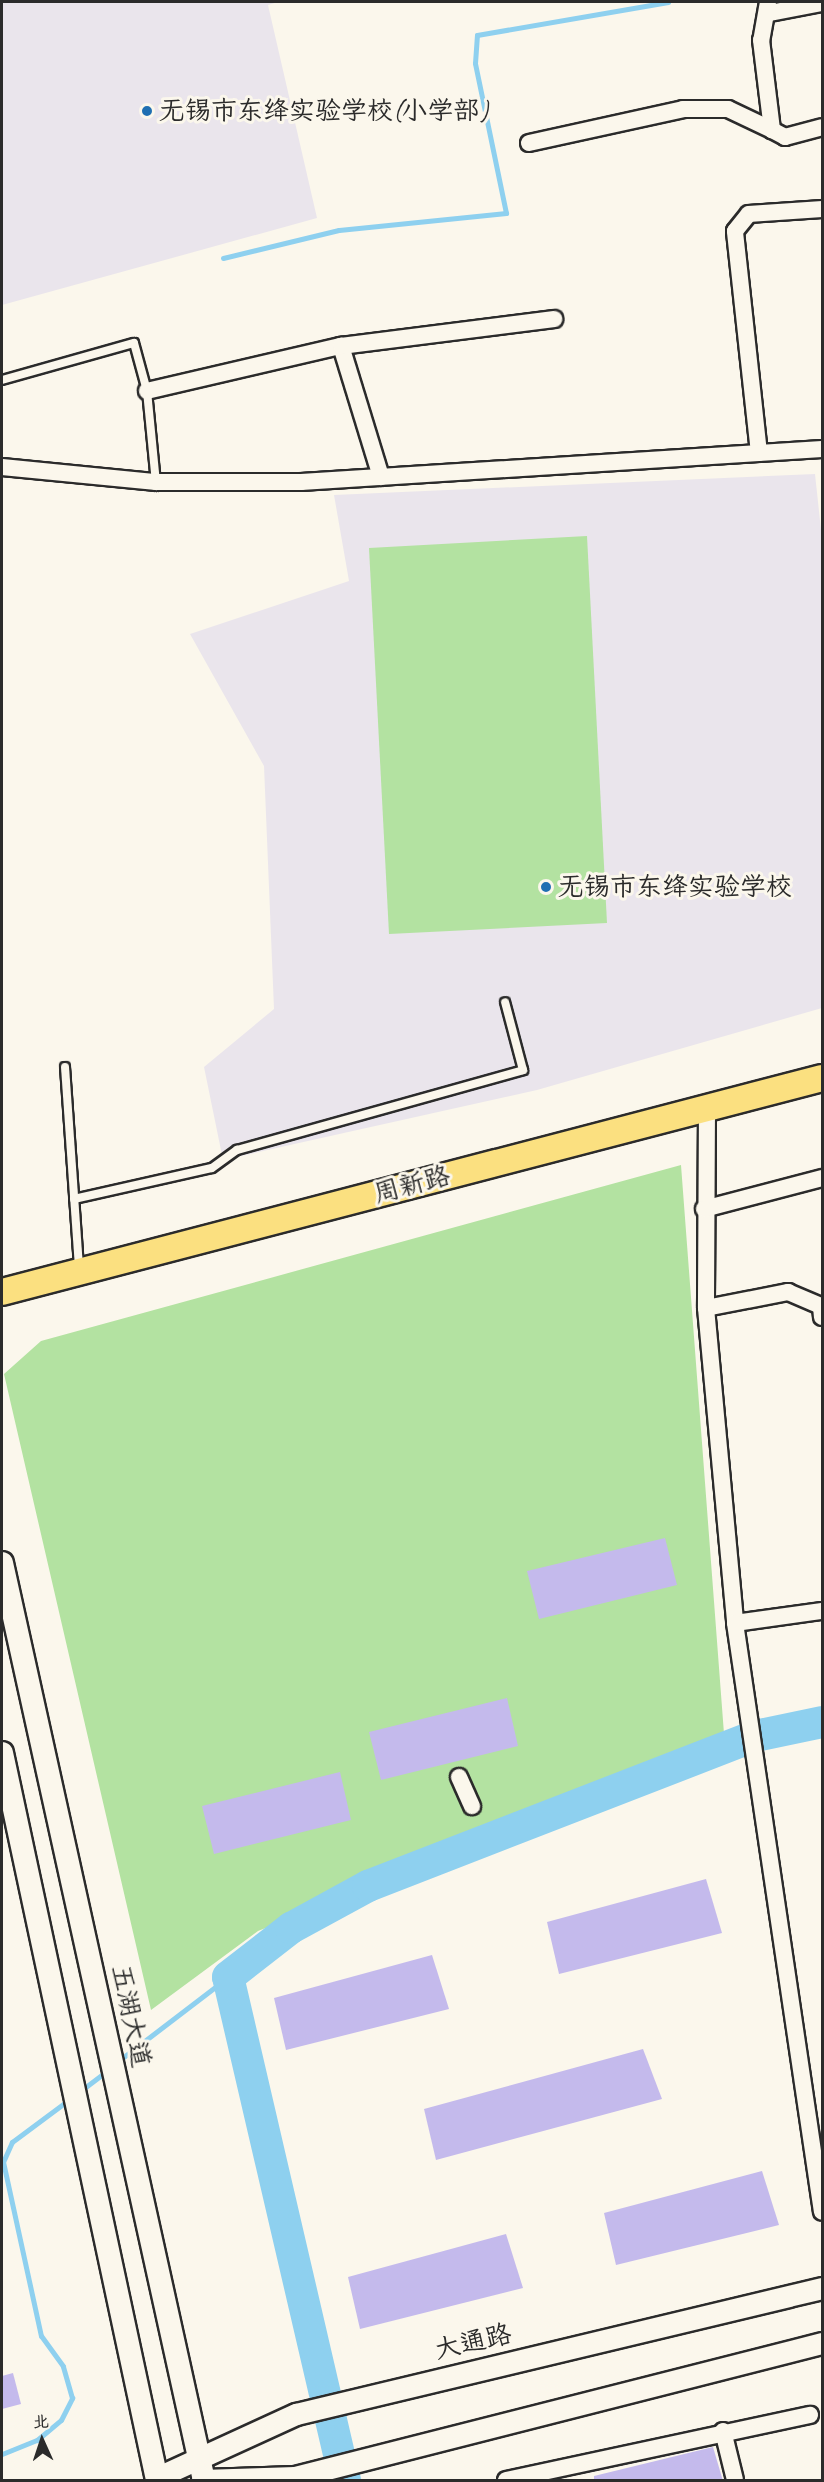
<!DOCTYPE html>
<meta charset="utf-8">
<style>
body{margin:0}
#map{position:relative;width:824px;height:2482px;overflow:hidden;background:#fbf7ec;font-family:Caveat,"LXGW WenKai TC",sans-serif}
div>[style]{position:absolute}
.built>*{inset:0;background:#eae5ec}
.green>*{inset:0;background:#b3e2a1}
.stream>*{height:5px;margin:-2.5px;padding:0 2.5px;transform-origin:2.5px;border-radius:2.5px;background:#8ed0ef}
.river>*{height:32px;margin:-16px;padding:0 16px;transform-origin:16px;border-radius:16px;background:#8ed0ef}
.building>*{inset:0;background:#c4baec}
.roads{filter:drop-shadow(2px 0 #2b2b2b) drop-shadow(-2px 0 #2b2b2b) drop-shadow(0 2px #2b2b2b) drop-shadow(0 -2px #2b2b2b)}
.service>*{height:8px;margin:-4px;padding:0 4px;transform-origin:4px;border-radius:4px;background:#fbf7ec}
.minor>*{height:16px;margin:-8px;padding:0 8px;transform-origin:8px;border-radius:8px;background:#fbf7ec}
.tertiary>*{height:21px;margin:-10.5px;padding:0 10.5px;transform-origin:10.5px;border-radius:10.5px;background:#fbf7ec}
.secondary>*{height:22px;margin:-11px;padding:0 11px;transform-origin:11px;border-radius:11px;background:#fbf7ec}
.primary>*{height:26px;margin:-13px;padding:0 13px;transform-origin:13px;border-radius:13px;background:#fbe080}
.dots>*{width:16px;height:16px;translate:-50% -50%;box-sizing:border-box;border:3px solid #fbf7ec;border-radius:50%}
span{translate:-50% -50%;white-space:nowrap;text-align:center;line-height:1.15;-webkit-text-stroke:6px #fbf7ec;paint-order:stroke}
.poi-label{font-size:26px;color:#2b2b2b}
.left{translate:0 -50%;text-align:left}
.street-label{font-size:26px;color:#2b2b2b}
.frame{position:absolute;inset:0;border:3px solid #2b2b2b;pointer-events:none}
.north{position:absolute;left:12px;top:2410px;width:60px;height:60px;-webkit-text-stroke:4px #fbf7ec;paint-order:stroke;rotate:357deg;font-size:16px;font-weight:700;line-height:24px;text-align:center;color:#2b2b2b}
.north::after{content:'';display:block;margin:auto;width:21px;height:27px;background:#2b2b2b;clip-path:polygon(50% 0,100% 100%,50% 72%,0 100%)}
</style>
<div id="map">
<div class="built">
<div style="clip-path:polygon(2px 2px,278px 2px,268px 5px,317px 218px,2px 305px)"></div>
<div style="clip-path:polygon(815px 474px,822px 539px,822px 1008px,537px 1090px,223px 1160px,204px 1067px,274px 1009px,264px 766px,190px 634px,349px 581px,334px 495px)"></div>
</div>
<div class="green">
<div style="clip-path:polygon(587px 536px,607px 923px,389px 934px,369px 548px)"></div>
<div style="clip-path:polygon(681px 1165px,725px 1747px,258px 1931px,151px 2010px,4px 1374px,41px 1341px)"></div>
</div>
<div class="stream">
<div style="left:223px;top:258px;width:119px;rotate:-13.6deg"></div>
<div style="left:339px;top:230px;width:168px;rotate:-5.8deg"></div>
<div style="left:506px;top:213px;width:153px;rotate:-101.7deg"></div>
<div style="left:475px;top:63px;width:28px;rotate:-86deg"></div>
<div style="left:477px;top:35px;width:194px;rotate:-9.8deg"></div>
<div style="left:117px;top:2062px;width:140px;rotate:-37.4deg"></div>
<div style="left:79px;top:2092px;width:36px;rotate:-37deg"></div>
<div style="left:2px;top:2454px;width:38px;rotate:-22deg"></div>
<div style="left:37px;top:2440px;width:31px;rotate:-40deg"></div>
<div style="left:61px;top:2420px;width:25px;rotate:-63deg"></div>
<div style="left:72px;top:2398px;width:33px;rotate:-106deg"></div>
<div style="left:63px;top:2366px;width:37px;rotate:-126deg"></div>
<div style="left:41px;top:2336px;width:178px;rotate:-102.3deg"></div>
<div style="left:3px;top:2162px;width:22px;rotate:-66deg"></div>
<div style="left:12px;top:2142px;width:72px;rotate:-36.6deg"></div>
</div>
<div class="river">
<div style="left:345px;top:2480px;width:516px;rotate:-103.09deg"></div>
<div style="left:228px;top:1977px;width:80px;rotate:-37.9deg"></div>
<div style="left:291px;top:1928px;width:88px;rotate:-28.6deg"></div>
<div style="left:368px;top:1886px;width:415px;rotate:-21.2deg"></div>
<div style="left:755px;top:1736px;width:68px;rotate:-11.8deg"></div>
</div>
<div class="building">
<div style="clip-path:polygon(665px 1538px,677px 1585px,539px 1619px,527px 1571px)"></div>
<div style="clip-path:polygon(507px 1698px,518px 1746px,381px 1780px,369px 1732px)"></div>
<div style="clip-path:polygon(340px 1772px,351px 1820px,214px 1854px,202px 1806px)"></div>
<div style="clip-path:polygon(706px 1879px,722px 1933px,559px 1974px,547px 1922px)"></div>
<div style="clip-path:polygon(432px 1955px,449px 2009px,286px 2050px,274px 1998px)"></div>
<div style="clip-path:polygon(643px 2049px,662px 2099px,436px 2160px,424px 2109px)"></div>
<div style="clip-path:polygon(762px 2171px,779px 2225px,616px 2265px,604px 2213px)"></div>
<div style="clip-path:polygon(506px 2234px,523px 2288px,360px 2329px,348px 2277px)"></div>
<div style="clip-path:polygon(13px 2373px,21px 2404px,2px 2409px,2px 2376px)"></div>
<div style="clip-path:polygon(713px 2447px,723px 2481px,594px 2481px,594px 2476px)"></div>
</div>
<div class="roads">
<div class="service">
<div style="left:2px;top:380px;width:137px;rotate:-15.7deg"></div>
<div style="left:134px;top:343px;width:50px;rotate:74.8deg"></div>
<div style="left:147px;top:391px;width:91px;rotate:84.4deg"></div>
<div style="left:65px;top:1067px;width:201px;rotate:86deg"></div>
<div style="left:74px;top:1199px;width:141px;rotate:-12.7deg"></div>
<div style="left:212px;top:1168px;width:31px;rotate:-36deg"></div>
<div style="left:237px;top:1150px;width:297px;rotate:-15.6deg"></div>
<div style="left:523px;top:1070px;width:70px;rotate:-104.8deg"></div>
</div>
<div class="minor">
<div style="left:768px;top:2px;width:39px;rotate:100deg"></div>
<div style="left:761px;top:40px;width:91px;rotate:83deg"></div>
<div style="left:772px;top:130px;width:15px;rotate:28deg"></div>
<div style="left:785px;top:137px;width:38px;rotate:-15deg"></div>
<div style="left:770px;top:13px;width:53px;rotate:-10.9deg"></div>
<div style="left:529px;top:143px;width:158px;rotate:-12.4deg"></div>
<div style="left:683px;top:109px;width:45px"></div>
<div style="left:728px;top:109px;width:49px;rotate:25.5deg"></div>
<div style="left:341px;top:346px;width:137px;rotate:73deg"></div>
<div style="left:147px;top:391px;width:199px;rotate:-13.1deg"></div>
<div style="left:341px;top:346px;width:215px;rotate:-7.2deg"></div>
<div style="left:759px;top:453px;width:223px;rotate:-96.2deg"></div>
<div style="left:735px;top:231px;width:22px;rotate:-51deg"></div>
<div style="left:749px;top:214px;width:73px;rotate:-3.9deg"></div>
<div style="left:2px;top:467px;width:155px;rotate:5.6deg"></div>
<div style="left:156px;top:482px;width:145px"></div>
<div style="left:301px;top:482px;width:522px;rotate:-3.62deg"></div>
<div style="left:707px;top:1108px;width:200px;rotate:90.3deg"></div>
<div style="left:706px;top:1308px;width:316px;rotate:84.7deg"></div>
<div style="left:735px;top:1623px;width:88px;rotate:-7.9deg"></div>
<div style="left:704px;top:1209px;width:122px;rotate:-14.7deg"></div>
<div style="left:706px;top:1308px;width:84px;rotate:-11deg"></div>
<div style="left:788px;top:1292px;width:36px;rotate:23deg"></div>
<div style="left:821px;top:1306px;width:11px;rotate:85deg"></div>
<div style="left:735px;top:1623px;width:595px;rotate:81.6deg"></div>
<div style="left:459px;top:1777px;width:32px;rotate:66deg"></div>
<div style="left:723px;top:2431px;width:50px;rotate:76.2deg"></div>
<div style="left:506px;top:2480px;width:311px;rotate:-12.1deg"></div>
</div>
<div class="tertiary">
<div style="left:156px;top:2478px;width:154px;rotate:-24.6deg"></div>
<div style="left:296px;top:2414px;width:541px;rotate:-13.47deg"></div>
<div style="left:202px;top:2480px;width:93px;rotate:-1.8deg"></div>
<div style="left:295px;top:2477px;width:544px;rotate:-14.27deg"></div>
</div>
<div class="secondary">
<div style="left:2px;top:1563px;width:939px;rotate:77.58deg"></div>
<div style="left:2px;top:1753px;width:743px;rotate:77.96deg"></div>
</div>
<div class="primary">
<div style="left:2px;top:1292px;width:847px;rotate:-14.63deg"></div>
</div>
</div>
<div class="dots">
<div style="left:147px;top:111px;background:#1f6fb2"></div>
<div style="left:546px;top:887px;background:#1f6fb2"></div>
</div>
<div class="poi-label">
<span class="left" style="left:159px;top:111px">无锡市东绛实验学校(小学部)</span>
<span class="left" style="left:558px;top:887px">无锡市东绛实验学校</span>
</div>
<div class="street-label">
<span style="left:412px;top:1185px;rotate:-15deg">周新路</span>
<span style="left:131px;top:2016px;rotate:78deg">五湖大道</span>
<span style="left:473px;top:2342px;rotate:-13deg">大通路</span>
</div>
<div class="frame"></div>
<div class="north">北</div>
</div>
